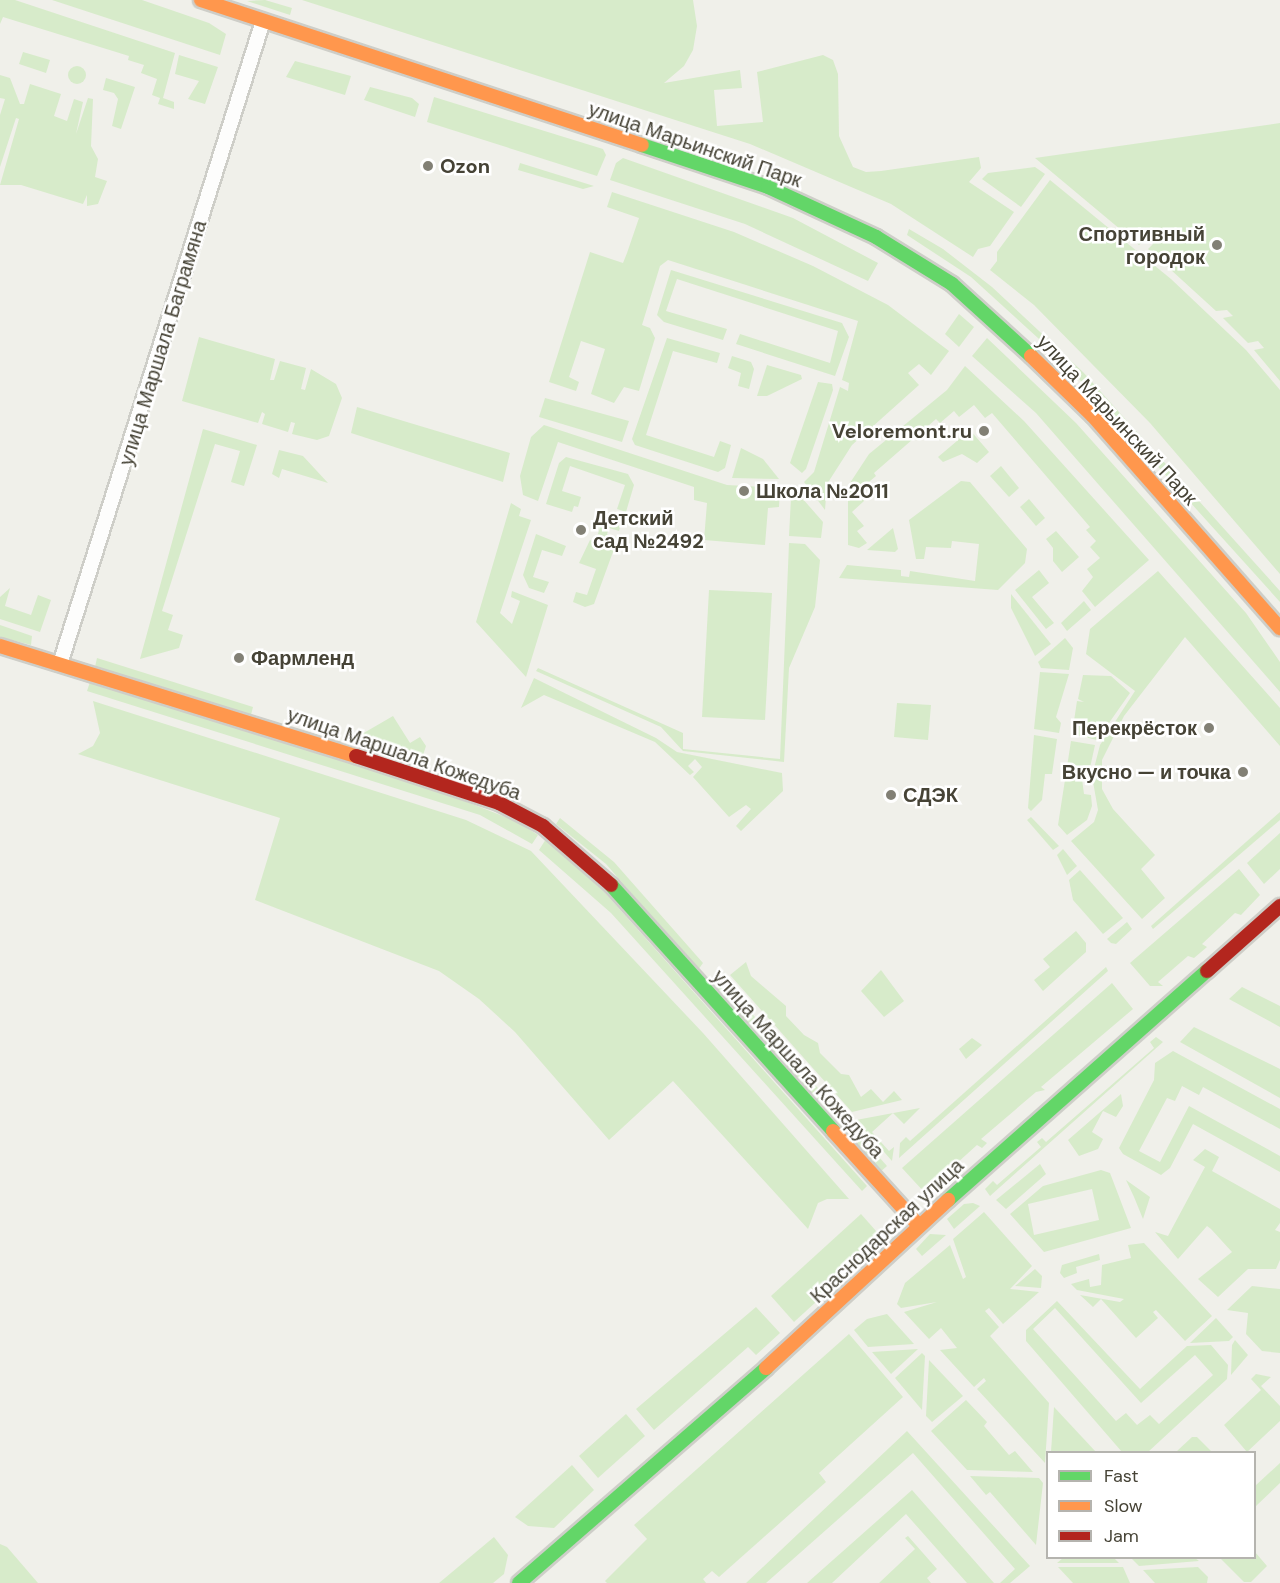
<!DOCTYPE html>
<meta charset="utf-8">
<style>
body{margin:0}
#map{position:relative;width:1280px;height:1583px;overflow:hidden;background:#f0f0ea;font-family:"DM Sans",sans-serif}
div>[style]{position:absolute}
.green>*{inset:0;background:#d7ebca}
.round{border-radius:50%}
.roads{filter:drop-shadow(2px 0 #cecec8) drop-shadow(-2px 0 #cecec8) drop-shadow(0 2px #cecec8) drop-shadow(0 -2px #cecec8)}
.street>*{height:14px;margin:-7px;padding:0 7px;transform-origin:7px;border-radius:7px;background:#fdfdfc}
.fast>*{height:14px;margin:-7px;padding:0 7px;transform-origin:7px;border-radius:7px;background:#63d668}
.slow>*{height:14px;margin:-7px;padding:0 7px;transform-origin:7px;border-radius:7px;background:#ff974d}
.jam>*{height:14px;margin:-7px;padding:0 7px;transform-origin:7px;border-radius:7px;background:#b3261e}
.dots>*{width:16px;height:16px;translate:-50% -50%;box-sizing:border-box;border:3px solid #fff;border-radius:50%}
span{translate:-50% -50%;white-space:nowrap;text-align:center;line-height:1.15;-webkit-text-stroke:5px #fff;paint-order:stroke}
.street-label{font-size:20px;color:#464336}
.poi-label{font-size:20px;color:#464336;font-weight:700}
.left{translate:0 -50%;text-align:left}
.right{translate:-100% -50%;text-align:right}
.legend{position:absolute;left:1046px;top:1451px;width:210px;height:108px;box-sizing:border-box;background:#fff;border:2px solid #b5b4af;margin:0;padding:8px 10px;list-style:none;font-size:18px;color:#464336}
.legend li{display:flex;align-items:center;gap:12px;height:30px}
.legend b{width:30px;border:2px solid #b5b4af}
</style>
<div id="map">
<div class="green">
<div style="clip-path:polygon(0 0,15px 0,175px 53px,163px 98px,174px 102px,174px 109px,158px 104px,160px 98px,152px 95px,157px 79px,141px 73px,144px 65px,128px 60px,129px 56px,3px 17px,0 24px)"></div>
<div style="clip-path:polygon(52px 0,142px 0,209px 23px,226px 34px,220px 55px)"></div>
<div style="clip-path:polygon(265px 0,292px 8px,290px 15px,247px 1px)"></div>
<div style="clip-path:polygon(302px 0,693px 0,697px 26px,693px 50px,684px 66px,664px 83px,740px 70px,742px 88px,714px 90px,717px 126px,763px 122px,757px 72px,823px 55px,833px 60px,838px 74px,839px 136px,853px 167px,866px 172px,881px 171px,979px 157px,981px 168px,969px 182px,1014px 212px,990px 246px,978px 249px,973px 257px,891px 204px,750px 144px)"></div>
<div style="clip-path:polygon(23px 52px,50px 60px,46px 73px,19px 64px)"></div>
<div style="clip-path:polygon(179px 55px,218px 67px,205px 104px,188px 99px,199px 81px,175px 74px)"></div>
<div style="clip-path:polygon(295px 61px,351px 76px,345px 95px,286px 77px)"></div>
<div class="round" style="left:68px;top:66px;width:18px;height:18px"></div>
<div style="clip-path:polygon(0 75px,10px 78px,20px 104px,24px 104px,30px 84px,61px 94px,54px 116px,67px 121px,74px 99px,83px 102px,76px 134px,88px 98px,93px 99px,91px 146px,98px 159px,95px 177px,107px 181px,98px 204px,87px 206px,87px 195px,83px 204px,21px 185px,0 185px,19px 119px,16px 118px,0 167px,0 115px,5px 99px,0 98px)"></div>
<div style="clip-path:polygon(106px 78px,135px 87px,121px 129px,112px 126px,118px 99px,114px 93px,103px 90px)"></div>
<div style="clip-path:polygon(370px 87px,412px 98px,419px 104px,415px 117px,364px 100px)"></div>
<div style="clip-path:polygon(434px 97px,603px 149px,606px 155px,597px 176px,427px 122px)"></div>
<div style="clip-path:polygon(1280px 123px,1280px 381px,1254px 350px,1264px 348px,1258px 341px,1248px 343px,1223px 318px,1233px 316px,1227px 310px,1216px 311px,1148px 249px,1153px 244px,1147px 238px,1139px 245px,1035px 158px)"></div>
<div style="clip-path:polygon(623px 158px,793px 218px,878px 263px,868px 281px,745px 224px,610px 180px,616px 163px)"></div>
<div style="clip-path:polygon(520px 163px,594px 186px,583px 189px,518px 170px)"></div>
<div style="clip-path:polygon(1035px 167px,1045px 174px,1021px 207px,982px 179px,988px 173px)"></div>
<div style="clip-path:polygon(1050px 180px,1171px 279px,1246px 350px,1280px 390px,1280px 574px,1150px 423px,1034px 305px,990px 270px,997px 261px,997px 252px)"></div>
<div style="clip-path:polygon(612px 192px,734px 232px,813px 266px,888px 305px,949px 351px,931px 375px,919px 364px,908px 373px,919px 385px,852px 445px,827px 484px,825px 510px,804px 482px,814px 472px,840px 387px,848px 391px,849px 383px,842px 380px,858px 321px,668px 260px,660px 266px,642px 325px,650px 328px,655px 338px,639px 391px,624px 387px,614px 403px,591px 394px,605px 349px,581px 341px,569px 377px,579px 382px,576px 391px,549px 382px,590px 252px,623px 263px,627px 253px,639px 218px,607px 207px)"></div>
<div style="clip-path:polygon(909px 229px,943px 249px,992px 287px,1083px 372px,1280px 591px,1280px 602px,1061px 359px,971px 277px,907px 235px)"></div>
<div style="clip-path:polygon(671px 270px,842px 323px,849px 337px,835px 376px,736px 344px,740px 334px,830px 363px,838px 331px,677px 279px,666px 311px,727px 329px,723px 340px,664px 322px,657px 315px)"></div>
<div style="clip-path:polygon(959px 314px,974px 327px,959px 347px,945px 334px)"></div>
<div style="clip-path:polygon(199px 337px,275px 359px,270px 380px,274px 380px,280px 361px,306px 368px,301px 389px,305px 390px,311px 369px,336px 384px,342px 398px,329px 436px,317px 440px,292px 434px,295px 423px,291px 422px,288px 432px,262px 424px,265px 414px,262px 412px,258px 423px,182px 401px)"></div>
<div style="clip-path:polygon(667px 338px,720px 353px,717px 363px,673px 351px,646px 435px,714px 457px,720px 441px,731px 445px,725px 468px,718px 472px,635px 445px,632px 439px)"></div>
<div style="clip-path:polygon(987px 338px,1076px 423px,1246px 613px,1280px 662px,1280px 692px,1036px 413px,972px 356px)"></div>
<div style="clip-path:polygon(732px 356px,751px 362px,754px 369px,749px 389px,738px 386px,741px 373px,728px 368px)"></div>
<div style="clip-path:polygon(767px 365px,801px 375px,802px 379px,767px 396px,757px 396px)"></div>
<div style="clip-path:polygon(965px 366px,1024px 421px,1149px 560px,1095px 607px,1082px 591px,1093px 577px,1087px 569px,1100px 558px,1090px 547px,1096px 541px,1086px 530px,1090px 527px,992px 413px,985px 418px,974px 405px,959px 417px,954px 411px,940px 423px,936px 419px,874px 473px,876px 476px,857px 492px,864px 501px,852px 512px,864px 526px,857px 531px,867px 543px,859px 548px,848px 545px,848px 486px,869px 454px,947px 390px)"></div>
<div style="clip-path:polygon(818px 382px,832px 384px,833px 390px,806px 469px,802px 473px,790px 463px)"></div>
<div style="clip-path:polygon(545px 398px,629px 421px,622px 442px,539px 417px)"></div>
<div style="clip-path:polygon(357px 407px,510px 453px,503px 482px,351px 433px)"></div>
<div style="clip-path:polygon(544px 425px,727px 485px,780px 488px,779px 507px,768px 508px,765px 545px,704px 540px,707px 503px,694px 500px,694px 487px,558px 442px,538px 501px,523px 495px,520px 476px,531px 437px)"></div>
<div style="clip-path:polygon(203px 429px,257px 445px,244px 486px,231px 482px,240px 451px,215px 444px,162px 611px,173px 615px,168px 630px,183px 635px,179px 648px,140px 659px)"></div>
<div style="clip-path:polygon(970px 430px,989px 452px,977px 463px,962px 454px,943px 462px,938px 457px)"></div>
<div style="clip-path:polygon(741px 448px,763px 459px,779px 479px,732px 478px)"></div>
<div style="clip-path:polygon(279px 450px,303px 456px,328px 483px,282px 469px,279px 478px,272px 474px)"></div>
<div style="clip-path:polygon(566px 457px,628px 474px,634px 485px,626px 512px,617px 509px,625px 485px,570px 466px,562px 491px,581px 497px,578px 507px,574px 506px,572px 512px,546px 504px,559px 463px)"></div>
<div style="clip-path:polygon(1001px 466px,1019px 488px,1009px 497px,990px 476px)"></div>
<div style="clip-path:polygon(961px 481px,970px 482px,1027px 549px,1025px 563px,998px 590px,839px 578px,847px 565px,901px 570px,901px 576px,909px 577px,910px 571px,975px 581px,979px 544px,952px 541px,951px 548px,926px 547px,924px 559px,916px 559px,909px 520px)"></div>
<div style="clip-path:polygon(795px 490px,823px 522px,821px 538px,789px 536px,791px 498px)"></div>
<div style="clip-path:polygon(1029px 499px,1045px 518px,1036px 526px,1020px 507px)"></div>
<div style="clip-path:polygon(511px 503px,521px 509px,519px 516px,531px 520px,500px 613px,512px 624px,520px 601px,511px 597px,512px 591px,548px 605px,526px 677px,476px 622px)"></div>
<div style="clip-path:polygon(598px 515px,621px 524px,619px 531px,609px 528px,607px 534px,618px 538px,594px 604px,585px 607px,573px 602px,576px 592px,587px 595px,596px 569px,579px 563px,590px 540px,595px 542px,600px 528px,594px 526px)"></div>
<div style="clip-path:polygon(893px 528px,898px 549px,895px 552px,867px 550px)"></div>
<div style="clip-path:polygon(1056px 531px,1079px 557px,1062px 572px,1053px 561px,1053px 548px,1046px 539px)"></div>
<div style="clip-path:polygon(536px 534px,566px 546px,562px 556px,542px 550px,533px 577px,549px 582px,544px 593px,529px 588px,523px 575px)"></div>
<div style="clip-path:polygon(789px 543px,805px 544px,820px 560px,815px 607px,789px 668px,784px 762px,683px 751px,661px 727px,536px 671px,538px 668px,683px 733px,683px 749px,780px 759px)"></div>
<div style="clip-path:polygon(1039px 570px,1049px 583px,1032px 597px,1054px 623px,1046px 629px,1015px 590px)"></div>
<div style="clip-path:polygon(1158px 571px,1280px 708px,1280px 746px,1185px 637px,1124px 716px,1102px 760px,1102px 789px,1113px 809px,1155px 855px,1141px 869px,1165px 898px,1142px 919px,1071px 841px,1094px 822px,1098px 810px,1092px 776px,1100px 745px,1135px 691px,1086px 654px,1090px 629px)"></div>
<div style="clip-path:polygon(10px 588px,5px 606px,31px 615px,38px 595px,51px 600px,40px 632px,0 619px,0 597px)"></div>
<div style="clip-path:polygon(709px 590px,772px 593px,765px 720px,702px 717px)"></div>
<div style="clip-path:polygon(1011px 594px,1051px 644px,1035px 656px,1011px 608px)"></div>
<div style="clip-path:polygon(1084px 601px,1091px 610px,1067px 631px,1061px 623px)"></div>
<div style="clip-path:polygon(0 625px,32px 636px,31px 645px,0 637px)"></div>
<div style="clip-path:polygon(1065px 638px,1073px 648px,1069px 670px,1041px 668px,1038px 662px)"></div>
<div style="clip-path:polygon(97px 658px,253px 707px,251px 715px,95px 667px)"></div>
<div style="clip-path:polygon(1040px 672px,1069px 674px,1056px 717px,1061px 723px,1059px 733px,1034px 729px)"></div>
<div style="clip-path:polygon(1083px 675px,1111px 676px,1130px 693px,1097px 740px,1072px 734px,1077px 701px,1084px 702px,1078px 699px)"></div>
<div style="clip-path:polygon(534px 678px,656px 738px,677px 752px,782px 773px,783px 791px,741px 831px,736px 826px,751px 809px,746px 805px,729px 817px,693px 777px,702px 767px,695px 759px,688px 766px,694px 772px,690px 775px,655px 742px,544px 695px,521px 708px)"></div>
<div style="clip-path:polygon(90px 682px,431px 788px,516px 821px,538px 835px,532px 844px,480px 815px,87px 691px)"></div>
<div style="clip-path:polygon(93px 701px,466px 820px,531px 851px,703px 1033px,849px 1199px,827px 1199px,818px 1203px,808px 1229px,673px 1081px,609px 1140px,515px 1032px,479px 999px,439px 971px,255px 900px,280px 818px,78px 754px,93px 746px,100px 733px)"></div>
<div style="clip-path:polygon(897px 703px,931px 705px,928px 740px,894px 737px)"></div>
<div style="clip-path:polygon(393px 716px,410px 743px,420px 737px,426px 746px,423px 755px,362px 734px)"></div>
<div style="clip-path:polygon(1034px 735px,1057px 739px,1052px 774px,1045px 774px,1042px 800px,1031px 811px,1028px 808px)"></div>
<div style="clip-path:polygon(1071px 741px,1095px 745px,1088px 777px,1082px 779px,1084px 794px,1091px 795px,1092px 806px,1087px 820px,1067px 835px,1058px 825px)"></div>
<div style="clip-path:polygon(1280px 812px,1280px 820px,1153px 929px,1151px 926px)"></div>
<div style="clip-path:polygon(1031px 817px,1059px 846px,1053px 850px,1027px 820px)"></div>
<div style="clip-path:polygon(560px 818px,614px 862px,703px 963px,698px 970px,606px 864px,556px 824px)"></div>
<div style="clip-path:polygon(1280px 833px,1280px 869px,1264px 884px,1247px 863px)"></div>
<div style="clip-path:polygon(546px 839px,580px 865px,867px 1186px,862px 1191px,611px 913px,539px 850px)"></div>
<div style="clip-path:polygon(1063px 849px,1077px 866px,1067px 875px,1057px 855px)"></div>
<div style="clip-path:polygon(1239px 869px,1260px 895px,1241px 915px,1235px 913px,1202px 944px,1207px 947px,1194px 958px,1188px 956px,1158px 982px,1163px 986px,1150px 986px,1130px 963px)"></div>
<div style="clip-path:polygon(1080px 870px,1123px 918px,1103px 934px,1073px 900px,1069px 880px)"></div>
<div style="clip-path:polygon(1127px 922px,1132px 929px,1116px 944px,1111px 943px,1107px 939px)"></div>
<div style="clip-path:polygon(1076px 931px,1086px 943px,1086px 952px,1043px 991px,1034px 980px,1050px 967px,1043px 959px)"></div>
<div style="clip-path:polygon(746px 962px,751px 976px,786px 1006px,786px 1016px,804px 1035px,818px 1043px,820px 1053px,841px 1074px,849px 1075px,861px 1097px,871px 1089px,883px 1102px,894px 1091px,902px 1100px,852px 1112px,730px 975px)"></div>
<div style="clip-path:polygon(1106px 967px,1108px 971px,899px 1158px,900px 1143px,906px 1137px,910px 1141px)"></div>
<div style="clip-path:polygon(881px 970px,904px 1001px,884px 1017px,861px 991px)"></div>
<div style="clip-path:polygon(723px 981px,887px 1166px,879px 1173px,715px 988px)"></div>
<div style="clip-path:polygon(1112px 983px,1133px 1009px,1041px 1087px,1045px 1090px,1036px 1092px,981px 1139px,987px 1143px,982px 1148px,977px 1145px,946px 1173px,950px 1175px,945px 1179px,940px 1177px,929px 1187px,932px 1190px,925px 1193px,902px 1168px)"></div>
<div style="clip-path:polygon(1242px 987px,1280px 1006px,1280px 1027px,1229px 999px)"></div>
<div style="clip-path:polygon(1194px 1027px,1280px 1069px,1280px 1098px,1180px 1042px)"></div>
<div style="clip-path:polygon(1156px 1037px,1163px 1042px,990px 1196px,985px 1189px,993px 1181px,997px 1185px,1041px 1147px,1037px 1142px,1042px 1138px,1046px 1142px,1154px 1048px,1150px 1042px)"></div>
<div style="clip-path:polygon(972px 1038px,982px 1045px,966px 1059px,959px 1049px)"></div>
<div style="clip-path:polygon(1173px 1051px,1280px 1109px,1280px 1129px,1203px 1087px,1199px 1095px,1182px 1086px,1175px 1101px,1167px 1098px,1139px 1151px,1160px 1162px,1189px 1106px,1280px 1156px,1280px 1172px,1193px 1124px,1170px 1168px,1161px 1175px,1123px 1154px,1119px 1148px,1154px 1080px,1155px 1063px)"></div>
<div style="clip-path:polygon(1121px 1094px,1123px 1106px,1116px 1117px,1103px 1111px,1092px 1132px,1103px 1139px,1098px 1149px,1079px 1156px,1068px 1140px)"></div>
<div style="clip-path:polygon(920px 1108px,904px 1124px,893px 1113px,872px 1132px,889px 1151px,894px 1147px,892px 1161px,856px 1120px)"></div>
<div style="clip-path:polygon(1205px 1149px,1219px 1157px,1212px 1171px,1280px 1209px,1280px 1223px,1275px 1230px,1280px 1232px,1280px 1260px,1276px 1269px,1248px 1269px,1218px 1297px,1198px 1279px,1232px 1252px,1211px 1229px,1207px 1226px,1178px 1259px,1155px 1232px,1168px 1236px,1205px 1167px,1193px 1160px)"></div>
<div style="clip-path:polygon(1040px 1164px,1046px 1174px,1006px 1209px,996px 1200px)"></div>
<div style="clip-path:polygon(evenodd,1101px 1170px,1110px 1173px,1131px 1228px,1044px 1252px,1010px 1214px,1043px 1186px,1101px 1170px,1092px 1189px,1099px 1220px,1034px 1235px,1028px 1204px,1092px 1189px)"></div>
<div style="clip-path:polygon(1126px 1180px,1150px 1197px,1143px 1219px,1134px 1197px)"></div>
<div style="clip-path:polygon(973px 1203px,980px 1206px,954px 1229px,947px 1219px,964px 1204px)"></div>
<div style="clip-path:polygon(984px 1212px,1032px 1266px,1010px 1289px,1039px 1292px,1003px 1324px,989px 1308px,985px 1311px,999px 1327px,990px 1336px,1049px 1403px,1045px 1463px,977px 1389px,986px 1381px,984px 1378px,974px 1387px,940px 1350px,957px 1348px,941px 1328px,929px 1339px,904px 1312px,937px 1302px,901px 1308px,897px 1304px,905px 1283px,950px 1245px,963px 1279px,966px 1277px,953px 1239px)"></div>
<div style="clip-path:polygon(861px 1214px,884px 1240px,794px 1322px,771px 1296px)"></div>
<div style="clip-path:polygon(930px 1234px,946px 1235px,922px 1256px,916px 1249px)"></div>
<div style="clip-path:polygon(1144px 1243px,1212px 1316px,1185px 1341px,1156px 1310px,1153px 1312px,1158px 1318px,1136px 1338px,1101px 1299px,1093px 1307px,1080px 1295px,1120px 1302px,1124px 1299px,1077px 1290px,1071px 1284px,1089px 1279px,1090px 1287px,1101px 1285px,1102px 1265px,1131px 1258px,1128px 1245px)"></div>
<div style="clip-path:polygon(1099px 1254px,1100px 1260px,1076px 1267px,1077px 1273px,1064px 1278px,1060px 1273px,1062px 1265px)"></div>
<div style="clip-path:polygon(1035px 1269px,1042px 1276px,1041px 1288px,1015px 1286px)"></div>
<div style="clip-path:polygon(1252px 1286px,1280px 1289px,1280px 1353px,1262px 1351px,1246px 1334px,1248px 1313px,1227px 1310px)"></div>
<div style="clip-path:polygon(evenodd,1057px 1301px,1140px 1389px,1187px 1346px,1211px 1345px,1228px 1365px,1227px 1379px,1148px 1452px,1122px 1452px,1026px 1341px,1026px 1330px,1057px 1301px,1055px 1308px,1141px 1403px,1195px 1355px,1213px 1375px,1159px 1424px,1150px 1415px,1137px 1425px,1126px 1413px,1116px 1421px,1033px 1329px,1055px 1308px)"></div>
<div style="clip-path:polygon(756px 1307px,780px 1333px,756px 1355px,748px 1347px,654px 1430px,636px 1409px)"></div>
<div style="clip-path:polygon(887px 1314px,914px 1344px,868px 1347px,854px 1330px,867px 1319px)"></div>
<div style="clip-path:polygon(1216px 1318px,1233px 1337px,1229px 1341px,1190px 1343px)"></div>
<div style="clip-path:polygon(849px 1334px,903px 1397px,819px 1473px,826px 1482px,719px 1577px,712px 1571px,703px 1579px,706px 1583px,607px 1583px,605px 1581px,647px 1539px,634px 1525px)"></div>
<div style="clip-path:polygon(1235px 1340px,1248px 1355px,1231px 1375px,1232px 1345px)"></div>
<div style="clip-path:polygon(918px 1349px,891px 1374px,872px 1352px)"></div>
<div style="clip-path:polygon(922px 1353px,925px 1356px,922px 1410px,895px 1378px)"></div>
<div style="clip-path:polygon(929px 1360px,963px 1396px,932px 1422px,926px 1416px)"></div>
<div style="clip-path:polygon(1256px 1374px,1271px 1377px,1261px 1386px,1280px 1406px,1280px 1421px,1247px 1452px,1224px 1425px,1261px 1390px,1251px 1379px)"></div>
<div style="clip-path:polygon(966px 1400px,987px 1422px,984px 1426px,1009px 1455px,1015px 1451px,1033px 1472px,967px 1470px,931px 1431px)"></div>
<div style="clip-path:polygon(1054px 1407px,1096px 1452px,1051px 1452px)"></div>
<div style="clip-path:polygon(626px 1414px,645px 1436px,598px 1478px,579px 1456px)"></div>
<div style="clip-path:polygon(907px 1431px,1030px 1566px,1010px 1583px,1000px 1583px,1015px 1569px,913px 1453px,766px 1583px,746px 1583px)"></div>
<div style="clip-path:polygon(1192px 1437px,1197px 1437px,1212px 1452px,1176px 1452px)"></div>
<div style="clip-path:polygon(1280px 1463px,1280px 1483px,1255px 1507px,1255px 1486px)"></div>
<div style="clip-path:polygon(572px 1465px,594px 1490px,554px 1528px,528px 1526px,515px 1517px)"></div>
<div style="clip-path:polygon(970px 1476px,1039px 1478px,1043px 1483px,1036px 1545px,990px 1492px,986px 1495px)"></div>
<div style="clip-path:polygon(912px 1490px,994px 1583px,967px 1583px,906px 1514px,832px 1583px,807px 1583px)"></div>
<div style="clip-path:polygon(908px 1536px,937px 1569px,927px 1578px,931px 1583px,879px 1583px,915px 1549px,905px 1538px)"></div>
<div style="clip-path:polygon(494px 1537px,508px 1555px,504px 1574px,493px 1583px,439px 1583px)"></div>
<div style="clip-path:polygon(0 1544px,7px 1547px,38px 1583px,0 1583px)"></div>
<div style="clip-path:polygon(1255px 1552px,1267px 1566px,1251px 1582px,1244px 1582px,1220px 1558px,1254px 1558px)"></div>
<div style="clip-path:polygon(1063px 1558px,1114px 1558px,1119px 1563px,1057px 1563px)"></div>
<div style="clip-path:polygon(1131px 1558px,1195px 1558px,1199px 1561px,1139px 1566px)"></div>
<div style="clip-path:polygon(1058px 1567px,1123px 1567px,1130px 1583px,1073px 1583px)"></div>
<div style="clip-path:polygon(1198px 1567px,1208px 1577px,1207px 1583px,1155px 1583px,1143px 1570px)"></div>
</div>
<div class="roads">
<div class="street">
<div style="left:60px;top:664px;width:674px;rotate:-72.48deg"></div>
</div>
<div class="fast">
<div style="left:642px;top:145px;width:133px;rotate:18.4deg"></div>
<div style="left:768px;top:187px;width:119px;rotate:24.8deg"></div>
<div style="left:876px;top:237px;width:89px;rotate:31.7deg"></div>
<div style="left:952px;top:284px;width:107px;rotate:42.3deg"></div>
<div style="left:611px;top:885px;width:331px;rotate:47.9deg"></div>
<div style="left:948px;top:1200px;width:346px;rotate:-41.5deg"></div>
<div style="left:519px;top:1583px;width:327px;rotate:-41deg"></div>
</div>
<div class="slow">
<div style="left:201px;top:0;width:464px;rotate:18.2deg"></div>
<div style="left:1031px;top:356px;width:86px;rotate:44.1deg"></div>
<div style="left:1093px;top:416px;width:283px;rotate:48.6deg"></div>
<div style="left:0;top:646px;width:373px;rotate:17.2deg"></div>
<div style="left:833px;top:1131px;width:128px;rotate:47.8deg"></div>
<div style="left:766px;top:1368px;width:248px;rotate:-42.7deg"></div>
</div>
<div class="jam">
<div style="left:356px;top:756px;width:151px;rotate:18.2deg"></div>
<div style="left:499px;top:803px;width:50px;rotate:27.6deg"></div>
<div style="left:543px;top:826px;width:90px;rotate:40.9deg"></div>
<div style="left:1207px;top:971px;width:98px;rotate:-41.7deg"></div>
</div>
</div>
<div class="dots">
<div style="left:428px;top:166px;background:#828075"></div>
<div style="left:1217px;top:245px;background:#828075"></div>
<div style="left:984px;top:431px;background:#828075"></div>
<div style="left:744px;top:491px;background:#828075"></div>
<div style="left:581px;top:530px;background:#828075"></div>
<div style="left:239px;top:658px;background:#828075"></div>
<div style="left:1209px;top:728px;background:#828075"></div>
<div style="left:1243px;top:772px;background:#828075"></div>
<div style="left:891px;top:795px;background:#828075"></div>
</div>
<div class="street-label">
<span style="left:695px;top:145px;rotate:19deg">улица Марьинский Парк</span>
<span style="left:163px;top:343px;rotate:-73deg">улица Маршала Баграмяна</span>
<span style="left:1117px;top:420px;rotate:47deg">улица Марьинский Парк</span>
<span style="left:404px;top:754px;rotate:19deg">улица Маршала Кожедуба</span>
<span style="left:798px;top:1064px;rotate:48deg">улица Маршала Кожедуба</span>
<span style="left:887px;top:1231px;rotate:-43deg">Краснодарская улица</span>
</div>
<div class="poi-label">
<span class="left" style="left:440px;top:166px">Ozon</span>
<span class="right" style="left:1205px;top:246px">Спортивный<br>городок</span>
<span class="right" style="left:972px;top:431px">Veloremont.ru</span>
<span class="left" style="left:756px;top:491px">Школа №2011</span>
<span class="left" style="left:593px;top:530px">Детский<br>сад №2492</span>
<span class="left" style="left:251px;top:658px">Фармленд</span>
<span class="right" style="left:1197px;top:728px">Перекрёсток</span>
<span class="right" style="left:1231px;top:772px">Вкусно — и точка</span>
<span class="left" style="left:903px;top:795px">СДЭК</span>
</div>
<ul class="legend">
<li><b style="height:8px;background:#63d668"></b>Fast</li>
<li><b style="height:8px;background:#ff974d"></b>Slow</li>
<li><b style="height:8px;background:#b3261e"></b>Jam</li>
</ul>
</div>
